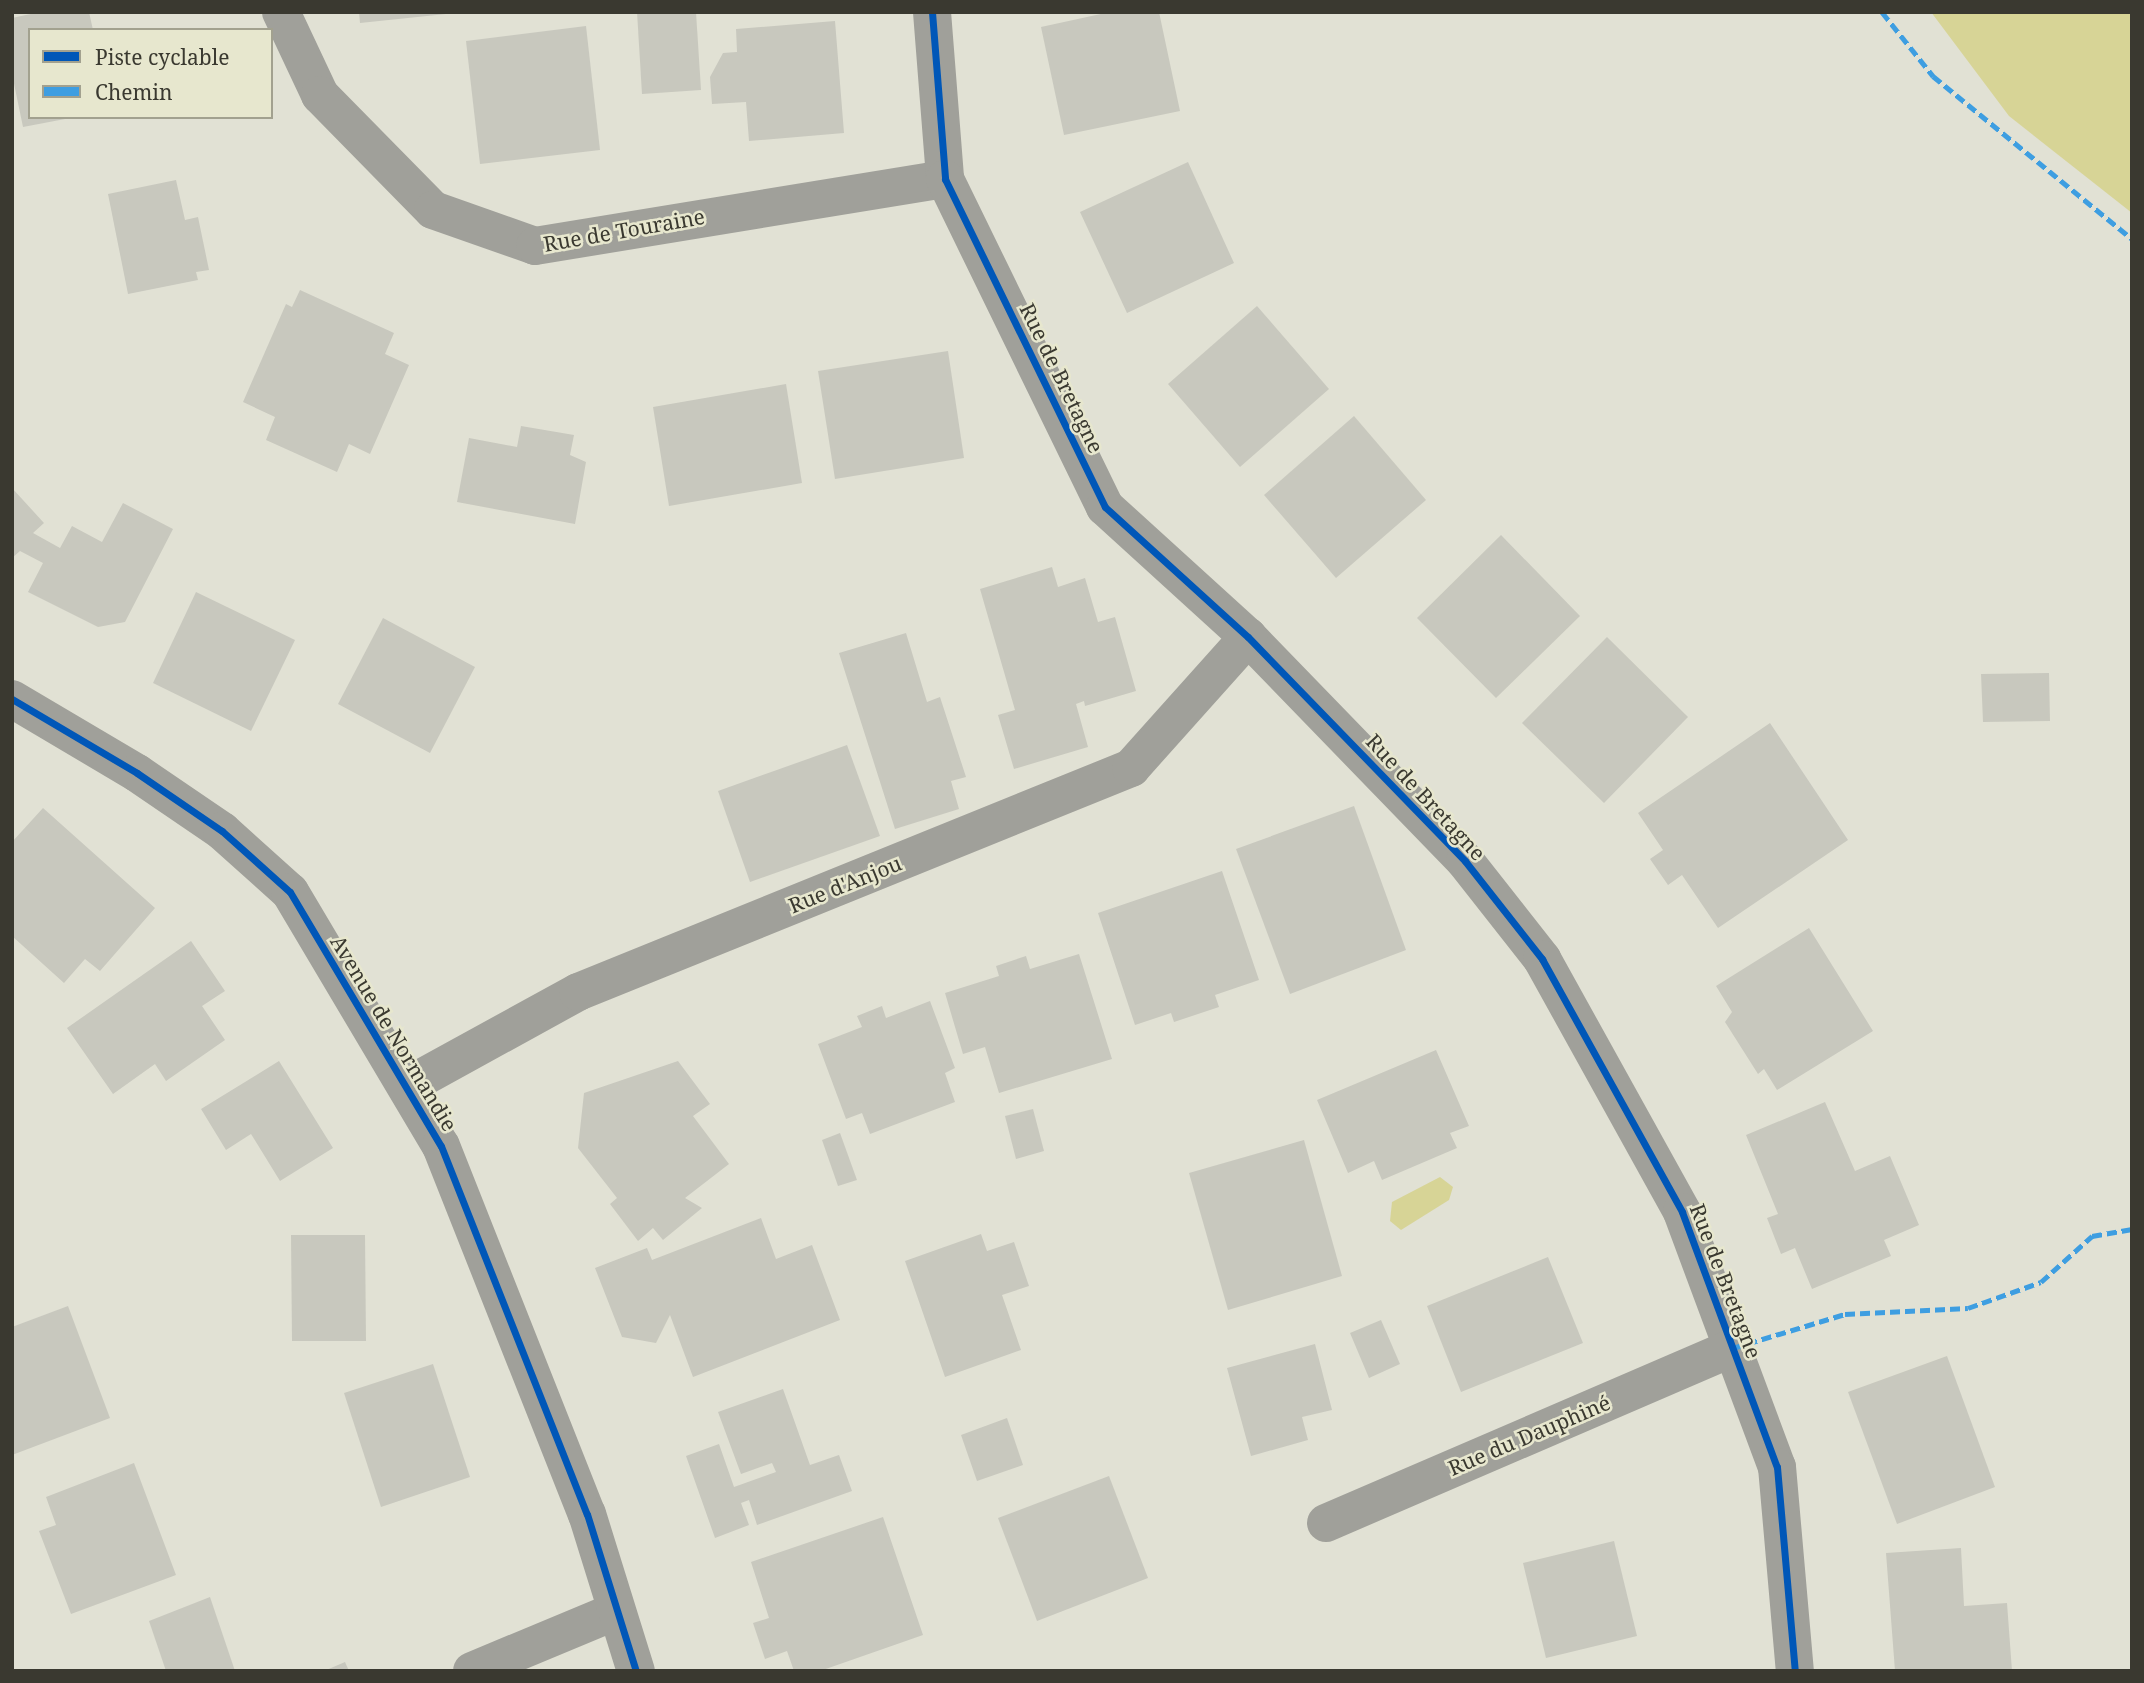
<!DOCTYPE html>
<meta charset="utf-8">
<style>
body{margin:0}
#map{position:relative;width:2144px;height:1683px;overflow:hidden;background:#e1e1d4;font-family:"Noto Serif",serif}
div>[style]{position:absolute}
.water>*{inset:0;background:#d7d496}
.building>*{inset:0;background:#c8c8be}
.minor>*{height:38px;margin:-19px;padding:0 19px;transform-origin:19px;border-radius:19px;background:#a0a09a}
.tertiary>*{height:38px;margin:-19px;padding:0 19px;transform-origin:19px;border-radius:19px;background:#a0a09a}
.quiet>*{height:5px;margin-top:-2.5px;transform-origin:0;background:repeating-linear-gradient(90deg,#3e9ee1 0 10px,transparent 0 15px)}
.cycleway>*{height:7px;margin:-3.5px;padding:0 3.5px;transform-origin:3.5px;border-radius:3.5px;background:#0057b8}
span{translate:-50% -50%;white-space:nowrap;text-align:center;line-height:1.15;-webkit-text-stroke:5px #e7e7ce;paint-order:stroke}
.street-label{font-size:21px;color:#3a3930}
.frame{position:absolute;inset:0;border:14px solid #3a3930;pointer-events:none}
.legend{position:absolute;left:28px;top:28px;width:245px;height:91px;box-sizing:border-box;background:#e7e7ce;border:2px solid #a2a18f;margin:0;padding:9px 12px;list-style:none;font-size:21px;color:#3a3930}
.legend li{display:flex;align-items:center;gap:14px;height:35px}
.legend b{width:35px;border:2px solid #a2a18f}
</style>
<div id="map">
<div class="water">
<div style="clip-path:polygon(1931px 12px,2132px 12px,2132px 213px,2009px 116px)"></div>
<div style="clip-path:polygon(1440px 1177px,1453px 1187px,1449px 1200px,1401px 1230px,1390px 1221px,1392px 1202px)"></div>
</div>
<div class="building">
<div style="clip-path:polygon(40px 12px,89px 12px,93px 30px,30px 30px,30px 117px,65px 119px,23px 127px,12px 74px,12px 18px)"></div>
<div style="clip-path:polygon(359px 12px,446px 12px,446px 14px,360px 23px)"></div>
<div style="clip-path:polygon(637px 12px,696px 12px,701px 90px,642px 94px)"></div>
<div style="clip-path:polygon(1110px 12px,1159px 12px,1180px 111px,1064px 135px,1041px 27px)"></div>
<div style="clip-path:polygon(835px 21px,844px 133px,749px 141px,746px 102px,712px 104px,710px 77px,723px 53px,737px 52px,736px 29px)"></div>
<div style="clip-path:polygon(586px 26px,600px 150px,480px 164px,466px 41px)"></div>
<div style="clip-path:polygon(1188px 162px,1234px 263px,1127px 313px,1080px 212px)"></div>
<div style="clip-path:polygon(176px 180px,185px 220px,198px 217px,209px 270px,196px 272px,198px 280px,128px 294px,108px 194px)"></div>
<div style="clip-path:polygon(300px 290px,394px 333px,385px 354px,409px 365px,370px 454px,349px 444px,337px 472px,266px 440px,275px 417px,243px 402px,286px 304px,292px 307px)"></div>
<div style="clip-path:polygon(1257px 306px,1329px 389px,1240px 467px,1168px 384px)"></div>
<div style="clip-path:polygon(948px 351px,964px 458px,835px 479px,818px 371px)"></div>
<div style="clip-path:polygon(786px 384px,802px 483px,669px 506px,653px 407px)"></div>
<div style="clip-path:polygon(1354px 416px,1426px 500px,1336px 578px,1264px 495px)"></div>
<div style="clip-path:polygon(521px 426px,574px 435px,570px 455px,586px 462px,575px 524px,457px 502px,469px 438px,517px 447px)"></div>
<div style="clip-path:polygon(12px 488px,44px 523px,33px 533px,60px 548px,72px 526px,102px 542px,123px 503px,173px 529px,125px 622px,98px 627px,28px 592px,43px 563px,20px 551px,12px 558px)"></div>
<div style="clip-path:polygon(1501px 535px,1580px 616px,1496px 698px,1417px 618px)"></div>
<div style="clip-path:polygon(1052px 567px,1058px 587px,1085px 578px,1098px 622px,1115px 617px,1136px 691px,1085px 706px,1084px 701px,1076px 704px,1088px 747px,1014px 769px,998px 715px,1015px 710px,980px 589px)"></div>
<div style="clip-path:polygon(196px 592px,295px 640px,251px 731px,153px 683px)"></div>
<div style="clip-path:polygon(383px 618px,475px 667px,430px 753px,338px 704px)"></div>
<div style="clip-path:polygon(906px 633px,927px 702px,940px 697px,966px 777px,951px 781px,959px 809px,895px 829px,839px 653px)"></div>
<div style="clip-path:polygon(1607px 637px,1688px 717px,1604px 803px,1522px 723px)"></div>
<div style="clip-path:polygon(2049px 673px,2050px 721px,1983px 722px,1981px 674px)"></div>
<div style="clip-path:polygon(1770px 723px,1848px 840px,1718px 928px,1682px 875px,1668px 885px,1650px 859px,1663px 850px,1638px 813px)"></div>
<div style="clip-path:polygon(847px 745px,880px 836px,750px 882px,718px 791px)"></div>
<div style="clip-path:polygon(1354px 806px,1406px 950px,1290px 994px,1236px 849px)"></div>
<div style="clip-path:polygon(43px 808px,155px 908px,100px 971px,85px 959px,64px 983px,12px 936px,12px 842px)"></div>
<div style="clip-path:polygon(1222px 871px,1259px 980px,1215px 995px,1219px 1007px,1174px 1022px,1171px 1013px,1135px 1025px,1098px 913px)"></div>
<div style="clip-path:polygon(1809px 928px,1873px 1031px,1777px 1090px,1764px 1069px,1758px 1074px,1725px 1022px,1732px 1012px,1716px 986px)"></div>
<div style="clip-path:polygon(191px 941px,225px 991px,202px 1006px,225px 1040px,166px 1081px,155px 1064px,113px 1094px,67px 1028px)"></div>
<div style="clip-path:polygon(1079px 954px,1112px 1059px,999px 1093px,985px 1047px,963px 1054px,945px 993px,999px 976px,996px 966px,1026px 956px,1030px 969px)"></div>
<div style="clip-path:polygon(930px 1001px,955px 1068px,945px 1073px,955px 1102px,870px 1134px,862px 1113px,846px 1119px,818px 1044px,862px 1027px,857px 1016px,882px 1006px,886px 1018px)"></div>
<div style="clip-path:polygon(1436px 1050px,1469px 1126px,1450px 1133px,1457px 1148px,1382px 1180px,1374px 1161px,1348px 1173px,1317px 1100px)"></div>
<div style="clip-path:polygon(279px 1061px,333px 1148px,280px 1181px,251px 1134px,226px 1150px,201px 1109px)"></div>
<div style="clip-path:polygon(678px 1061px,710px 1104px,693px 1116px,729px 1164px,685px 1198px,702px 1208px,663px 1240px,653px 1228px,638px 1241px,610px 1204px,617px 1198px,578px 1148px,584px 1093px)"></div>
<div style="clip-path:polygon(1825px 1102px,1855px 1171px,1890px 1156px,1919px 1225px,1884px 1240px,1891px 1256px,1812px 1289px,1795px 1248px,1781px 1254px,1767px 1218px,1778px 1214px,1746px 1135px)"></div>
<div style="clip-path:polygon(1033px 1109px,1044px 1151px,1016px 1159px,1005px 1116px)"></div>
<div style="clip-path:polygon(840px 1133px,857px 1180px,838px 1186px,822px 1140px)"></div>
<div style="clip-path:polygon(1304px 1140px,1342px 1276px,1228px 1310px,1189px 1173px)"></div>
<div style="clip-path:polygon(761px 1218px,776px 1259px,812px 1245px,840px 1320px,693px 1377px,670px 1315px,656px 1343px,622px 1337px,595px 1268px,647px 1248px,652px 1260px)"></div>
<div style="clip-path:polygon(981px 1234px,987px 1251px,1014px 1242px,1029px 1286px,1002px 1295px,1021px 1350px,945px 1377px,905px 1261px)"></div>
<div style="clip-path:polygon(291px 1235px,365px 1235px,366px 1341px,292px 1341px)"></div>
<div style="clip-path:polygon(1548px 1257px,1583px 1343px,1461px 1392px,1427px 1306px)"></div>
<div style="clip-path:polygon(68px 1306px,110px 1418px,12px 1455px,12px 1327px)"></div>
<div style="clip-path:polygon(1381px 1320px,1400px 1364px,1369px 1378px,1350px 1333px)"></div>
<div style="clip-path:polygon(1315px 1344px,1332px 1410px,1302px 1417px,1308px 1440px,1251px 1456px,1227px 1368px)"></div>
<div style="clip-path:polygon(1947px 1356px,1995px 1487px,1897px 1524px,1848px 1392px)"></div>
<div style="clip-path:polygon(433px 1364px,470px 1477px,381px 1507px,344px 1393px)"></div>
<div style="clip-path:polygon(783px 1389px,810px 1465px,839px 1455px,852px 1491px,757px 1525px,749px 1500px,741px 1503px,749px 1525px,715px 1538px,686px 1456px,719px 1444px,734px 1487px,776px 1472px,772px 1463px,741px 1474px,718px 1412px)"></div>
<div style="clip-path:polygon(1007px 1418px,1023px 1465px,977px 1481px,961px 1435px)"></div>
<div style="clip-path:polygon(134px 1463px,176px 1575px,71px 1614px,39px 1531px,56px 1525px,46px 1497px)"></div>
<div style="clip-path:polygon(1109px 1476px,1148px 1578px,1037px 1621px,998px 1518px)"></div>
<div style="clip-path:polygon(883px 1517px,923px 1635px,820px 1671px,794px 1671px,787px 1651px,765px 1659px,753px 1623px,769px 1618px,751px 1562px)"></div>
<div style="clip-path:polygon(1614px 1541px,1637px 1636px,1546px 1658px,1523px 1563px)"></div>
<div style="clip-path:polygon(1961px 1548px,1964px 1606px,2007px 1603px,2012px 1671px,1895px 1671px,1886px 1553px)"></div>
<div style="clip-path:polygon(210px 1597px,235px 1671px,166px 1671px,149px 1621px)"></div>
<div style="clip-path:polygon(345px 1662px,349px 1671px,324px 1671px)"></div>
</div>
<div class="minor">
<div style="left:281px;top:12px;width:92px;rotate:64.8deg"></div>
<div style="left:320px;top:95px;width:161px;rotate:45.5deg"></div>
<div style="left:433px;top:210px;width:108px;rotate:19.4deg"></div>
<div style="left:535px;top:246px;width:415px;rotate:-9.3deg"></div>
<div style="left:932px;top:12px;width:168px;rotate:85.5deg"></div>
<div style="left:945px;top:179px;width:365px;rotate:64deg"></div>
<div style="left:1105px;top:507px;width:193px;rotate:42.3deg"></div>
<div style="left:1248px;top:637px;width:312px;rotate:45.9deg"></div>
<div style="left:1465px;top:861px;width:125px;rotate:51.8deg"></div>
<div style="left:1542px;top:959px;width:289px;rotate:61deg"></div>
<div style="left:1682px;top:1212px;width:272px;rotate:69.6deg"></div>
<div style="left:1777px;top:1467px;width:205px;rotate:85deg"></div>
<div style="left:407px;top:1086px;width:195px;rotate:-28.8deg"></div>
<div style="left:578px;top:992px;width:597px;rotate:-22.05deg"></div>
<div style="left:1131px;top:768px;width:176px;rotate:-48.2deg"></div>
<div style="left:1326px;top:1523px;width:443px;rotate:-23.3deg"></div>
<div style="left:472px;top:1671px;width:156px;rotate:-22.6deg"></div>
</div>
<div class="tertiary">
<div style="left:12px;top:699px;width:145px;rotate:30.6deg"></div>
<div style="left:137px;top:773px;width:103px;rotate:34.3deg"></div>
<div style="left:222px;top:831px;width:91px;rotate:41.9deg"></div>
<div style="left:290px;top:892px;width:295px;rotate:59.3deg"></div>
<div style="left:441px;top:1146px;width:396px;rotate:68.4deg"></div>
<div style="left:587px;top:1514px;width:164px;rotate:72.7deg"></div>
</div>
<div class="quiet">
<div style="left:1882px;top:12px;width:82px;rotate:51.4deg"></div>
<div style="left:1933px;top:76px;width:257px;rotate:39.3deg"></div>
<div style="left:1733px;top:1348px;width:117px;rotate:-16.9deg"></div>
<div style="left:1845px;top:1314px;width:123px;rotate:-2.8deg"></div>
<div style="left:1968px;top:1308px;width:77px;rotate:-19.6deg"></div>
<div style="left:2041px;top:1282px;width:69px;rotate:-42deg"></div>
<div style="left:2092px;top:1236px;width:41px;rotate:-9.9deg"></div>
</div>
<div class="cycleway">
<div style="left:932px;top:12px;width:168px;rotate:85.5deg"></div>
<div style="left:945px;top:179px;width:365px;rotate:64deg"></div>
<div style="left:1105px;top:507px;width:193px;rotate:42.3deg"></div>
<div style="left:1248px;top:637px;width:312px;rotate:45.9deg"></div>
<div style="left:1465px;top:861px;width:125px;rotate:51.8deg"></div>
<div style="left:1542px;top:959px;width:289px;rotate:61deg"></div>
<div style="left:1682px;top:1212px;width:272px;rotate:69.6deg"></div>
<div style="left:1777px;top:1467px;width:205px;rotate:85deg"></div>
<div style="left:12px;top:699px;width:145px;rotate:30.6deg"></div>
<div style="left:137px;top:773px;width:103px;rotate:34.3deg"></div>
<div style="left:222px;top:831px;width:91px;rotate:41.9deg"></div>
<div style="left:290px;top:892px;width:295px;rotate:59.3deg"></div>
<div style="left:441px;top:1146px;width:396px;rotate:68.4deg"></div>
<div style="left:587px;top:1514px;width:164px;rotate:72.7deg"></div>
</div>
<div class="street-label">
<span style="left:624px;top:230px;rotate:-10deg">Rue de Touraine</span>
<span style="left:1062px;top:378px;rotate:64deg">Rue de Bretagne</span>
<span style="left:1426px;top:797px;rotate:47deg">Rue de Bretagne</span>
<span style="left:845px;top:884px;rotate:-22deg">Rue d'Anjou</span>
<span style="left:394px;top:1033px;rotate:59deg">Avenue de Normandie</span>
<span style="left:1726px;top:1281px;rotate:69deg">Rue de Bretagne</span>
<span style="left:1529px;top:1435px;rotate:-23deg">Rue du Dauphiné</span>
</div>
<div class="frame"></div>
<ul class="legend">
<li><b style="height:9px;background:#0057b8"></b>Piste cyclable</li>
<li><b style="height:9px;background:#3e9ee1"></b>Chemin</li>
</ul>
</div>
